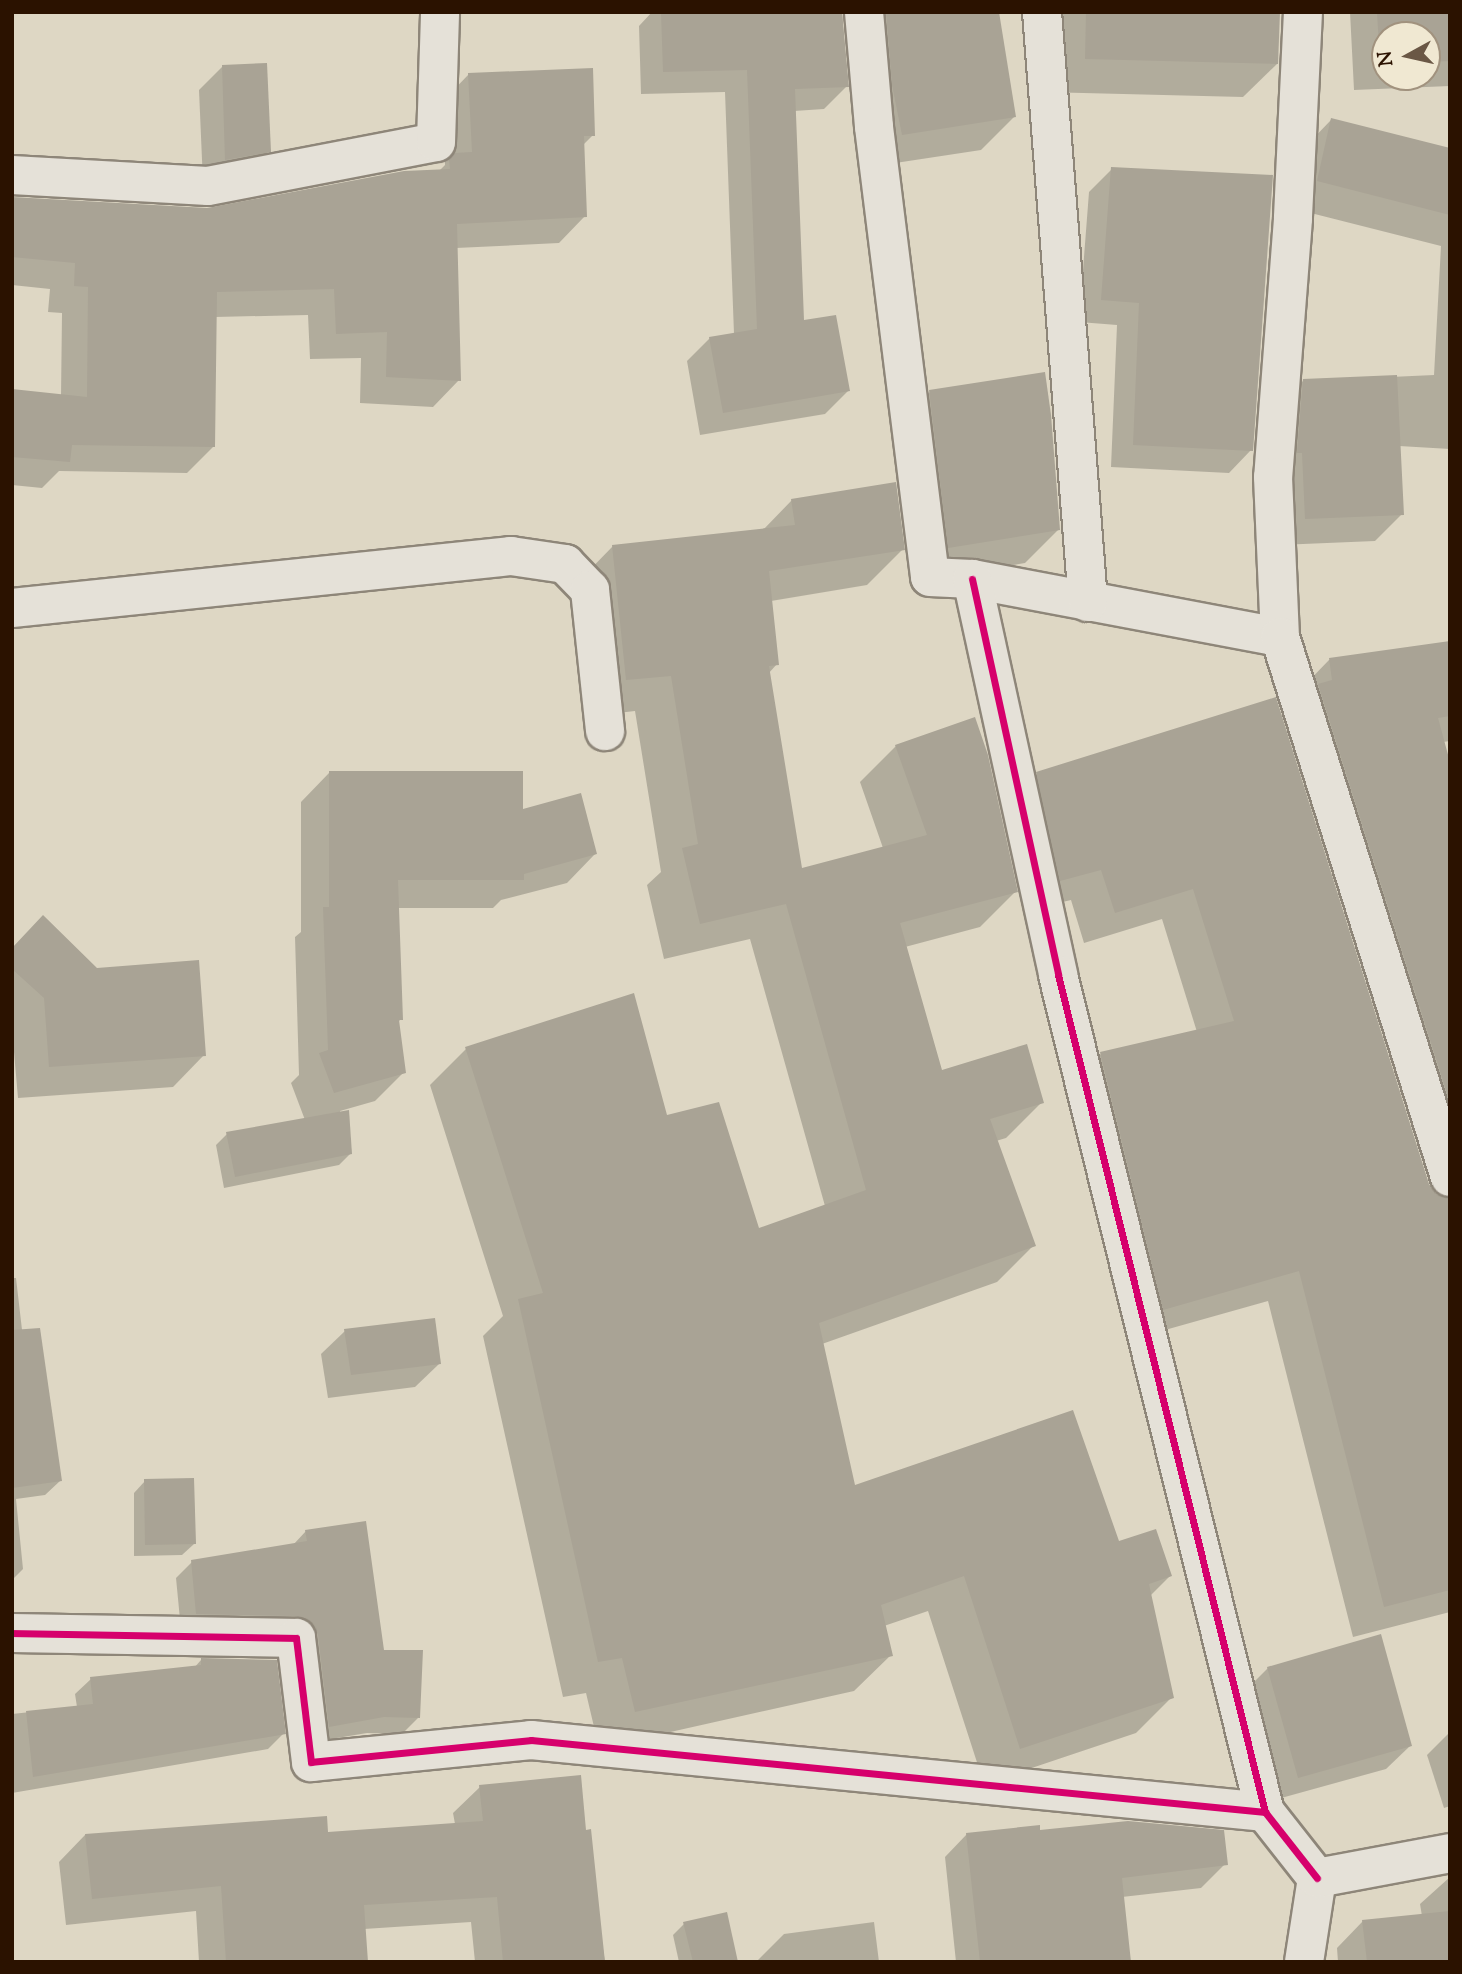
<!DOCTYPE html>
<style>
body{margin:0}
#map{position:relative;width:1462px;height:1974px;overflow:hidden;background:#ded7c4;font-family:"Sorts Mill Goudy",serif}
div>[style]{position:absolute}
.shadow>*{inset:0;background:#0003}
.building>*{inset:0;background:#a9a395}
.roads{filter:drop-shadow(2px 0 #8e8679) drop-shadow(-2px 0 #8e8679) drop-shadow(0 2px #8e8679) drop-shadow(0 -2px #8e8679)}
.street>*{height:38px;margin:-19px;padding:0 19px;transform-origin:19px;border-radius:19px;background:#e5e1d8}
.cycleway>*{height:7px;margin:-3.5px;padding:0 3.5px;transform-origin:3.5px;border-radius:3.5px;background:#d6006c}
span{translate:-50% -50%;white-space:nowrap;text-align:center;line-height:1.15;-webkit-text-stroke:5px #f0e8d2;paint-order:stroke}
.frame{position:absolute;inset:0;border:14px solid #2b1200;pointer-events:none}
.north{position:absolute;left:1371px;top:21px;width:70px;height:70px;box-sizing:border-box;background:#f0e8d2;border:2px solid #a1927e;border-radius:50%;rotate:262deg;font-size:19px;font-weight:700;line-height:28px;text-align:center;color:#2b1200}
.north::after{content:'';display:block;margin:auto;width:24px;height:32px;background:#6a5745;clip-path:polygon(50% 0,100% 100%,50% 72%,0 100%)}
</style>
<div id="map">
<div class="shadow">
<div style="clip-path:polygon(652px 12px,842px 12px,847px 86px,824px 109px,794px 111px,802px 322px,848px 391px,825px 414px,700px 435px,687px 361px,710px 338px,734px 334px,725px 92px,641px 94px,639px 26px)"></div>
<div style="clip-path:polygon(872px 12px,998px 12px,1015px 116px,981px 150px,869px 167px)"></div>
<div style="clip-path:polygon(1044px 12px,1278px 12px,1277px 64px,1243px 97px,1043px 92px)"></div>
<div style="clip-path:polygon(evenodd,1350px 12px,1450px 12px,1450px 86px,1354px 90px,1350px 12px,1385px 35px,1427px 35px,1427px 77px,1385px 77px,1385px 35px)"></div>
<div style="clip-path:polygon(223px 66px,269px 151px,245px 174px,203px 183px,199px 90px)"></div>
<div style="clip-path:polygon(469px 74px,593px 135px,582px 146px,585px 216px,559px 243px,456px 248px,459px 380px,433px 407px,360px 403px,361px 358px,310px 359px,308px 315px,215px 317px,214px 446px,187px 473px,59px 471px,42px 488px,12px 485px,12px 391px,61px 396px,62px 313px,48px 312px,50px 289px,12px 285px,12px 199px,207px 210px,439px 171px,445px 165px,443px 101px)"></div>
<div style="clip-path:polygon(1331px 120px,1450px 149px,1450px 449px,1399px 446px,1402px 514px,1375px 541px,1279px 545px,1276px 408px,1303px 381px,1434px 375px,1441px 246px,1291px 208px,1305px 147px)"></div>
<div style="clip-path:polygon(1112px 169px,1251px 450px,1229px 473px,1111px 467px,1117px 325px,1079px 322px,1089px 192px)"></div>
<div style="clip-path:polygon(930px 392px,1059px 529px,1025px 563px,915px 581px,896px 426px)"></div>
<div style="clip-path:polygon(792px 500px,903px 549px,867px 585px,771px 601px,777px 664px,768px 674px,800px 870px,883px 848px,860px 782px,896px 746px,1016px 891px,980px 927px,905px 947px,940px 1072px,1042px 1102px,1006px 1138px,996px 1141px,1034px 1245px,997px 1282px,822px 1344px,854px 1488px,1118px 1544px,1170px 1576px,1150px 1596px,1172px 1697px,1136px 1733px,984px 1784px,928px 1611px,884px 1626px,891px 1655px,854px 1691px,599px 1748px,586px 1693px,563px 1697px,483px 1336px,503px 1316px,430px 1085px,466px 1049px,665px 1117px,758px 1230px,825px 1206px,750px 939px,664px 959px,647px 885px,661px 872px,635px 711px,591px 716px,577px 583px,613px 546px,762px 531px)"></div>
<div style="clip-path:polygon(1450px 642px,1450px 741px,1443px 742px,1450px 769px,1450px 1612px,1353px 1637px,1268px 1301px,1133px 1339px,1070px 1085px,1101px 1054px,1197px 1032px,1162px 919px,1084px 943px,1071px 900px,1029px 910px,1006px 804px,1037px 774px,1275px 699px,1428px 1184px,1439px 1197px,1288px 717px,1299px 691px,1329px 660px)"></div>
<div style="clip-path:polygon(329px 773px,521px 811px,595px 854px,567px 883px,501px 900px,493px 908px,397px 908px,401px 1019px,398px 1022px,404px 1072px,375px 1101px,340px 1111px,350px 1154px,339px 1165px,224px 1188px,216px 1145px,227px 1134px,305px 1120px,291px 1083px,299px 1075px,295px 937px,301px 932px,301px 802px)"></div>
<div style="clip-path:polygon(12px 948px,96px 969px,204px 1055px,173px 1087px,18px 1098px,12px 1029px)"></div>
<div style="clip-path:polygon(12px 1278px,16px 1278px,29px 1390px,60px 1481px,45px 1495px,16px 1499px,23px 1569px,12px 1580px)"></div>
<div style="clip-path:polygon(345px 1331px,439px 1364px,415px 1387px,328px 1398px,321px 1354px)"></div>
<div style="clip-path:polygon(145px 1481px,194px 1544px,182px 1555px,134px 1556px,134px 1493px)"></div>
<div style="clip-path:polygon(306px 1531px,418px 1718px,402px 1734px,367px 1733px,313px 1742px,302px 1652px,181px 1630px,176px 1578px,192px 1562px,293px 1545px)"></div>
<div style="clip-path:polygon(201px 1660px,284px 1733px,268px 1749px,12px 1793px,12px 1714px,77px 1707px,75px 1694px,91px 1679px,194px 1668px)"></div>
<div style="clip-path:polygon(1268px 1668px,1410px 1746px,1386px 1769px,1274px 1800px,1244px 1692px)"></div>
<div style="clip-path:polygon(1450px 1732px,1450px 1806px,1444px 1808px,1427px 1755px)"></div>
<div style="clip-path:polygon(480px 1787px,585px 1832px,605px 1962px,475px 1962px,471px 1922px,364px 1929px,366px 1962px,199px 1962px,196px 1911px,66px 1925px,59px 1862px,85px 1835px,326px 1834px,455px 1824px,453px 1813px)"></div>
<div style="clip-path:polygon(1039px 1832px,1224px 1865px,1201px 1888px,1122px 1897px,1129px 1962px,956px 1962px,945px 1857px,967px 1834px)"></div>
<div style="clip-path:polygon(1450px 1877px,1450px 1962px,1338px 1962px,1337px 1948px,1363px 1921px,1422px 1916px,1420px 1904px)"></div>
<div style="clip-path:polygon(874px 1922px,879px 1962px,756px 1962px,784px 1934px)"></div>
<div style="clip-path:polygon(684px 1924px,736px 1962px,679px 1962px,673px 1935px)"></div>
</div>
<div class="building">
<div style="clip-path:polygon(661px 12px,842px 12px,849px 87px,795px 89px,804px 320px,836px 315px,850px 391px,723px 413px,709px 337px,757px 329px,747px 70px,663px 72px)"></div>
<div style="clip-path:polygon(886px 12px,999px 12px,1016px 117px,902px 135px,892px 85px)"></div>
<div style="clip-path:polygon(1086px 12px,1280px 12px,1278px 64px,1085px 59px)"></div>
<div style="clip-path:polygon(1377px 12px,1450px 12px,1450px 61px,1427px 62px,1427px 35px,1385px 35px,1385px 64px,1380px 64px)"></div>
<div style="clip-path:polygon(267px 63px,271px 152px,225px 160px,222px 65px)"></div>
<div style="clip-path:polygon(593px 68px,595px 136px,584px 136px,587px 217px,457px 224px,461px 381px,386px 377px,387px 332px,336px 334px,334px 289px,217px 292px,215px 447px,72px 445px,70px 462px,12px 457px,12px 389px,87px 397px,88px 287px,74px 286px,75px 263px,12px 257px,12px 197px,207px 208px,404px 171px,450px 169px,449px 159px,455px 153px,472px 152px,468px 73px)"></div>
<div style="clip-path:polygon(1331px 118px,1450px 148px,1450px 215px,1317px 181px)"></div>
<div style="clip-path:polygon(1111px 167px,1273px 175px,1253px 451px,1133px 445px,1139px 303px,1101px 300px)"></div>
<div style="clip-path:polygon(1045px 372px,1051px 415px,1060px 530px,948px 548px,929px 390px)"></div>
<div style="clip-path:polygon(1397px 375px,1404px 515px,1305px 519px,1302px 453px,1297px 453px,1303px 379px)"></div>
<div style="clip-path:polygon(896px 482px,905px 550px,769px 571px,779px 665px,769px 666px,802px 868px,927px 835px,895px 745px,975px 717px,988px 755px,1018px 892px,900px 923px,942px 1070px,1027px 1044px,1044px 1103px,990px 1119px,1036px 1246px,819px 1323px,855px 1485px,1073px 1410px,1119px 1541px,1156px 1529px,1172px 1576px,1149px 1584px,1174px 1698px,1020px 1749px,964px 1576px,881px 1605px,893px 1656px,635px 1712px,622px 1658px,598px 1662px,518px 1299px,543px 1293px,465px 1047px,634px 993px,667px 1115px,719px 1102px,759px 1228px,866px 1190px,786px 904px,700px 924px,682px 848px,698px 844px,671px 676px,626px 680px,612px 545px,795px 525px,791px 499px)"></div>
<div style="clip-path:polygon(1450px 641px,1450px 716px,1438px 718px,1450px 762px,1450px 1103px,1318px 684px,1332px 680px,1329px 658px)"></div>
<div style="clip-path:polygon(1276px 697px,1429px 1184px,1436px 1194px,1450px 1198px,1450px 1590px,1384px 1607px,1299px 1271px,1163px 1310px,1100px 1052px,1234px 1021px,1193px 889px,1115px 913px,1101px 870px,1060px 881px,1036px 772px)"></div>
<div style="clip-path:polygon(329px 771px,523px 771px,523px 809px,581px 793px,597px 854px,524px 874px,524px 880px,398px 880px,403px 1020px,399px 1020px,406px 1073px,334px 1093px,319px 1053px,328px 1050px,323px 907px,329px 907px)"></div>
<div style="clip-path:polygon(43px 915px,97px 968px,199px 960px,206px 1056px,49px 1067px,44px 998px,12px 969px,12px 948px)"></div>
<div style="clip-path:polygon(349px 1110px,352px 1154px,235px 1177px,226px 1132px)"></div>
<div style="clip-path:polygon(435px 1318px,441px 1364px,351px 1375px,344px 1329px)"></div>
<div style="clip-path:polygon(40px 1328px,62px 1481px,12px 1488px,12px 1330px)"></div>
<div style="clip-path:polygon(194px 1478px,196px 1544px,145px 1545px,144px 1479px)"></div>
<div style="clip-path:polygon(366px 1521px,384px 1650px,423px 1650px,420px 1718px,384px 1717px,329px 1727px,318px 1635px,314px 1625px,296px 1616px,196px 1614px,191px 1560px,307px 1541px,305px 1530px)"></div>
<div style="clip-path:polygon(1381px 1634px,1412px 1746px,1298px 1778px,1267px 1667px)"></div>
<div style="clip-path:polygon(201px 1658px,277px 1660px,286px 1734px,33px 1777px,26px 1711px,93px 1704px,90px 1677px,201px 1665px)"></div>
<div style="clip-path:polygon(581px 1775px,586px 1830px,591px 1829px,605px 1962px,503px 1962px,497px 1897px,364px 1905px,368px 1962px,226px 1962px,221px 1886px,92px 1899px,85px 1834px,327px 1816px,328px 1832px,483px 1821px,479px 1785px)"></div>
<div style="clip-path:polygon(1128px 1821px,1224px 1830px,1228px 1865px,1122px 1878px,1131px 1962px,980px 1962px,966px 1833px,1040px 1825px,1040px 1830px)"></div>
<div style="clip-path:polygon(1450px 1911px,1450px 1962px,1367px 1962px,1362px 1920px)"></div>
<div style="clip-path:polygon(727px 1912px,738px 1962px,693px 1962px,683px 1922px)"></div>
</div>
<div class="roads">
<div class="street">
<div style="left:864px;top:12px;width:115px;rotate:85deg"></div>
<div style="left:874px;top:127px;width:453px;rotate:82.9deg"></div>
<div style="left:930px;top:577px;width:42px;rotate:2.7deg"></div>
<div style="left:972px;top:579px;width:313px;rotate:10.7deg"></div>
<div style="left:1042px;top:12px;width:592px;rotate:85.54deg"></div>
<div style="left:1303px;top:12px;width:207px;rotate:92.8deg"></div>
<div style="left:1293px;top:219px;width:259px;rotate:94.4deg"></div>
<div style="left:1273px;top:477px;width:160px;rotate:87.5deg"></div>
<div style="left:1280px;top:637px;width:566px;rotate:72.53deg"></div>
<div style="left:12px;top:175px;width:196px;rotate:3.2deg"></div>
<div style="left:208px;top:186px;width:232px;rotate:-10.9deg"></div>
<div style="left:436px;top:142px;width:130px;rotate:-88.2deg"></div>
<div style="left:972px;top:579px;width:405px;rotate:77.7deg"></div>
<div style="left:1058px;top:975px;width:862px;rotate:76.11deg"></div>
<div style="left:1265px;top:1812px;width:84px;rotate:51.8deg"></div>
<div style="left:12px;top:608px;width:502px;rotate:-5.95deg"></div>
<div style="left:511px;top:556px;width:55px;rotate:8.4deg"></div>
<div style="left:565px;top:564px;width:36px;rotate:46deg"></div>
<div style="left:590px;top:590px;width:142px;rotate:83.9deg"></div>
<div style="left:12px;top:1633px;width:284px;rotate:1deg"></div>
<div style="left:296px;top:1638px;width:125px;rotate:83.1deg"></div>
<div style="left:311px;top:1762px;width:221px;rotate:-5.7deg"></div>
<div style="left:531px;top:1740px;width:738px;rotate:5.6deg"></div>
<div style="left:1304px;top:1962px;width:85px;rotate:-81.2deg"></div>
<div style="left:1317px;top:1878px;width:135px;rotate:-10.6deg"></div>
</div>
</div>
<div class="cycleway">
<div style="left:972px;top:579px;width:405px;rotate:77.7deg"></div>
<div style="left:1058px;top:975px;width:862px;rotate:76.11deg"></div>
<div style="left:1265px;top:1812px;width:84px;rotate:51.8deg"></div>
<div style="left:12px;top:1633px;width:284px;rotate:1deg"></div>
<div style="left:296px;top:1638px;width:125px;rotate:83.1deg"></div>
<div style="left:311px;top:1762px;width:221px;rotate:-5.7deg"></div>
<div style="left:531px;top:1740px;width:738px;rotate:5.6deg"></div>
</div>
<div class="frame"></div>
<div class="north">N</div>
</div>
